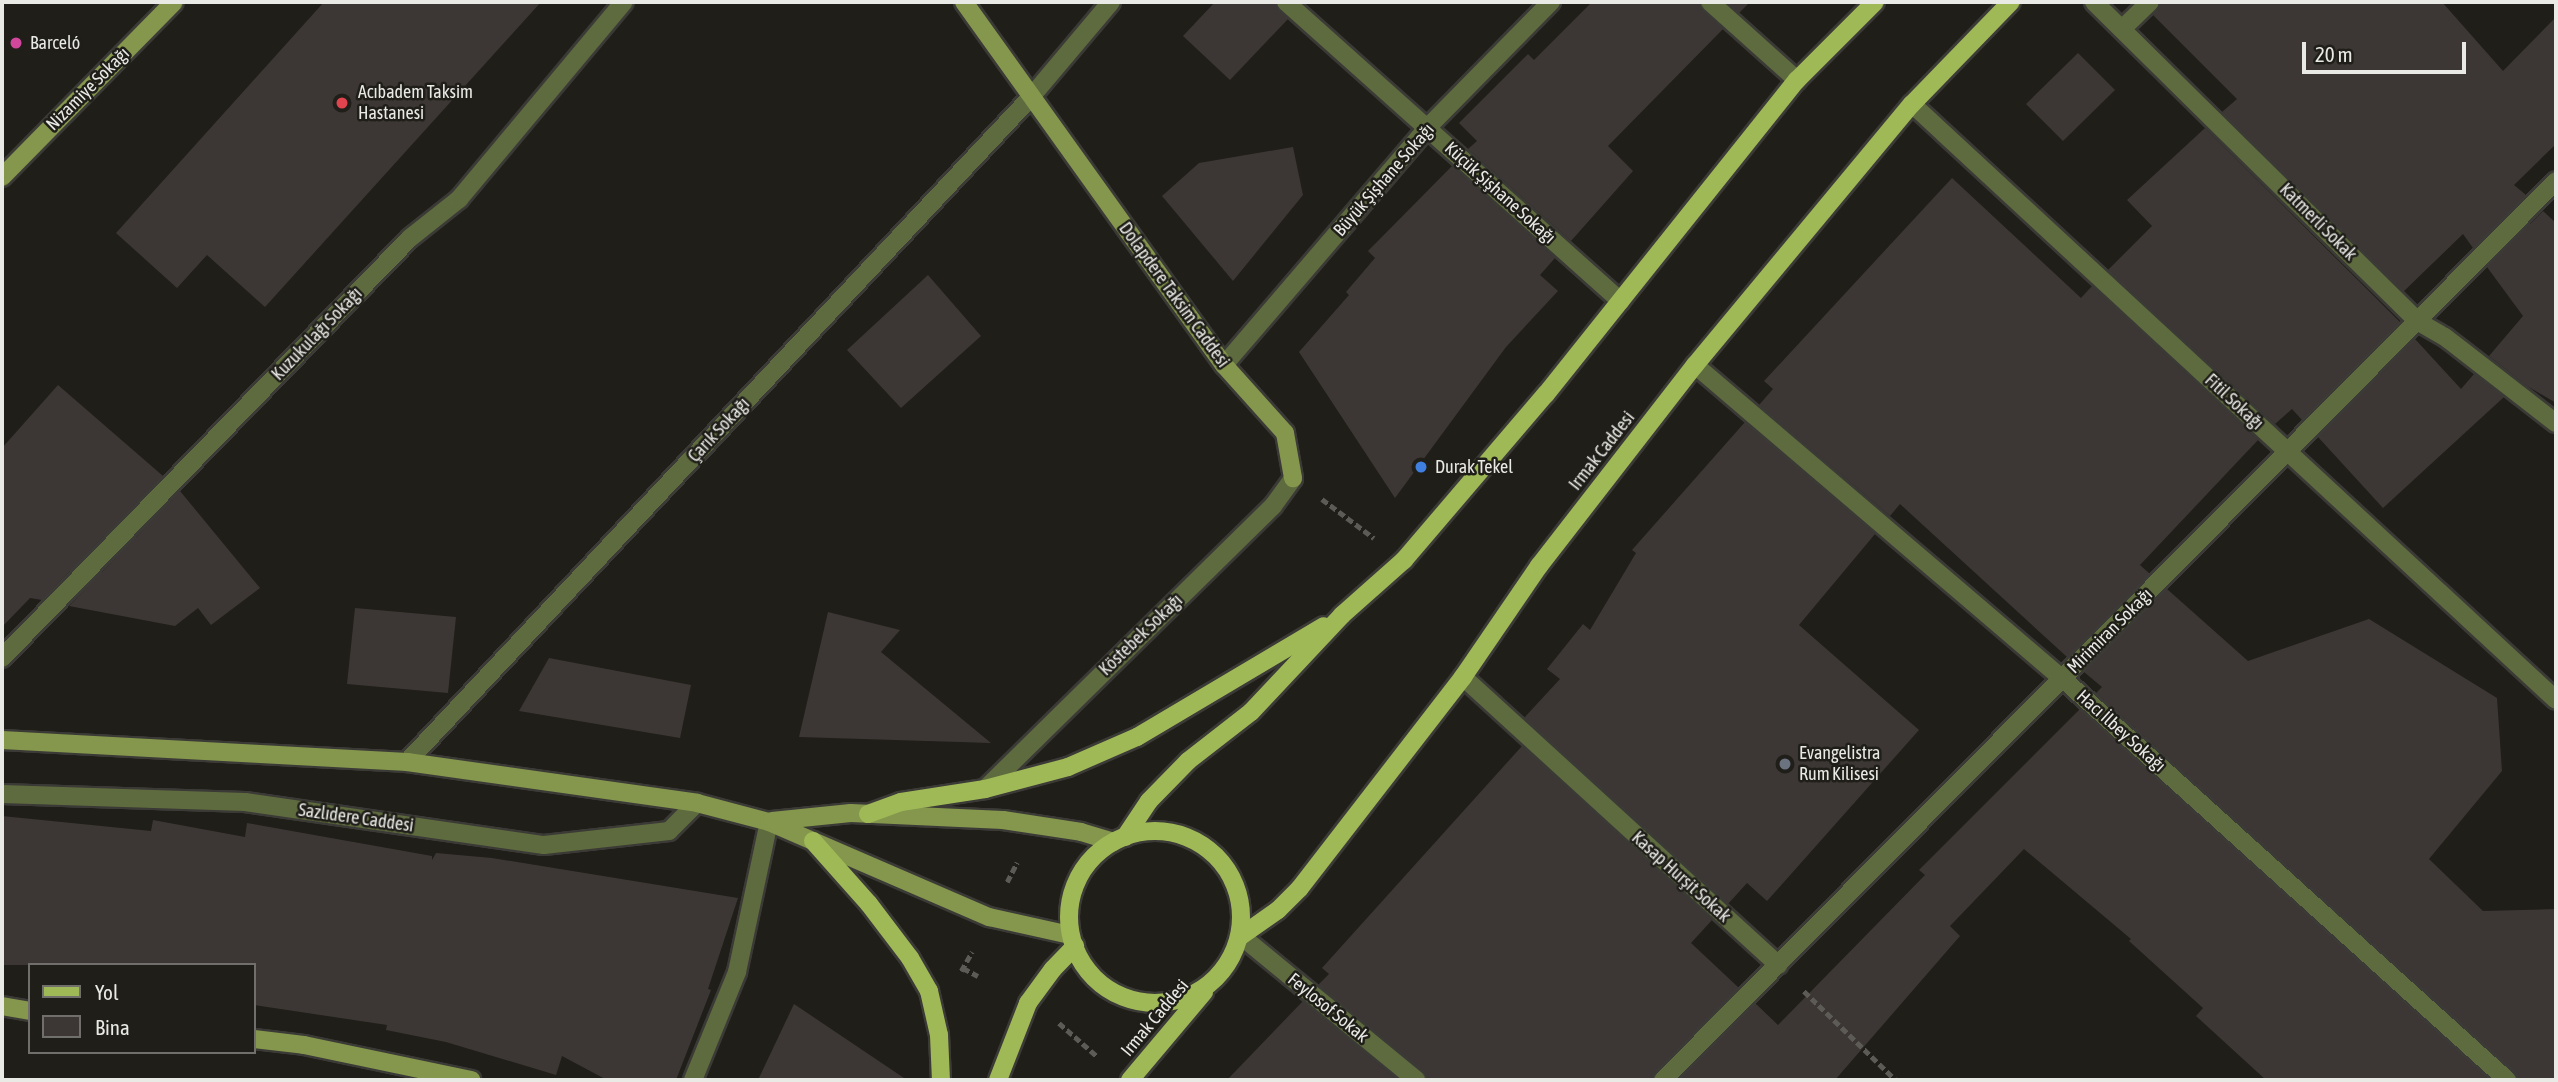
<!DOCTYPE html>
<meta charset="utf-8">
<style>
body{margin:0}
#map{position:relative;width:2558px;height:1082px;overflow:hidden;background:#1f1e19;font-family:"Asap Condensed",sans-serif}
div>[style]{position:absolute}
.building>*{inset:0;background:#3c3734}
.path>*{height:4.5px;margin-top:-2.25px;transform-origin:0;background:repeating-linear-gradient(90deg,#5c5b56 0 7px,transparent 0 10.5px)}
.roads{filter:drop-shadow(2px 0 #3b3a36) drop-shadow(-2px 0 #3b3a36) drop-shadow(0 2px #3b3a36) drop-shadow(0 -2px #3b3a36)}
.lane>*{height:18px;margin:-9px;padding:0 9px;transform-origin:9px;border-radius:9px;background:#5e6b3e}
.street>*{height:18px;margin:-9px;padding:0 9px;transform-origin:9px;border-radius:9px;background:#5e6b3e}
.secondary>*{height:18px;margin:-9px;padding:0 9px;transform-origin:9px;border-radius:9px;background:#84974c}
.primary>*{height:18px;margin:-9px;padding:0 9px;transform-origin:9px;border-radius:9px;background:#a0b957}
.primary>.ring{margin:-9px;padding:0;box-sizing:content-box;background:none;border:18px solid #a0b957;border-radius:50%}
.dots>*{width:19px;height:19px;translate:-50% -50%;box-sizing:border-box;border:4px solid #1f1e19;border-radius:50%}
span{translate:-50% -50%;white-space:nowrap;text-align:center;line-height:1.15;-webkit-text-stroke:5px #1f1e19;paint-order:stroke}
.poi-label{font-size:18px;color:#e9e9e5}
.left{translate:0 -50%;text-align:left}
.street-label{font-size:18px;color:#e9e9e5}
.frame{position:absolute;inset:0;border:4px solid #e9e9e5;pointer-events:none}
.legend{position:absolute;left:28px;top:963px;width:228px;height:91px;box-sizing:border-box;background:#1f1e19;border:2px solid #706f6b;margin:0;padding:9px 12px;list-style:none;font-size:21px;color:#e9e9e5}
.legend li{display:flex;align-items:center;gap:14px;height:35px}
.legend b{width:35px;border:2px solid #706f6b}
.scale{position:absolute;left:2302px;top:42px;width:164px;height:32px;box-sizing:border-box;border:4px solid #e9e9e5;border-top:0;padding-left:9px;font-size:21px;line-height:24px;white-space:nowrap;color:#e9e9e5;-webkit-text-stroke:5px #1f1e19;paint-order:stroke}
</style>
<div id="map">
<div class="building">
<div style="clip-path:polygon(324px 2px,541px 2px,265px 307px,207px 255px,177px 288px,116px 233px)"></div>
<div style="clip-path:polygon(1215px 2px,1275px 2px,1278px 10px,1288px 19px,1230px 80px,1183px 36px)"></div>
<div style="clip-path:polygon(1592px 2px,1699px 2px,1702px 10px,1723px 29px,1608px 146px,1633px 171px,1571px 241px,1468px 149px,1477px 141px,1459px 123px,1528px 54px,1534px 60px)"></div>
<div style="clip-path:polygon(1727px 2px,1750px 2px,1739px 13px)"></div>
<div style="clip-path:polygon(2161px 2px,2442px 2px,2503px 71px,2556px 17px,2556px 144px,2514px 185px,2526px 195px,2473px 248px,2463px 234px,2403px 292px,2222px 112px,2237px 99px,2153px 15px)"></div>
<div style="clip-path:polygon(2078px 53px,2115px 90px,2063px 141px,2026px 104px)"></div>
<div style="clip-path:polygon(2205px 128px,2400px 322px,2302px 420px,2292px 409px,2275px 424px,2108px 270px,2152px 226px,2127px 200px)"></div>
<div style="clip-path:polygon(1293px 147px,1303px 195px,1233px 281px,1162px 196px,1199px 163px)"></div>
<div style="clip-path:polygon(1452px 166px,1555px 258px,1540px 275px,1558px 291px,1506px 347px,1395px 498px,1299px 352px,1349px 295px,1346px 292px,1375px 258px,1368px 251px)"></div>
<div style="clip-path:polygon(1952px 178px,2081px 298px,2092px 286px,2258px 440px,2140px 565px,2150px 574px,2067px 657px,1900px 504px,1890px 516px,1759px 405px,1773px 389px,1764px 381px)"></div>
<div style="clip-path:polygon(2543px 211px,2556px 223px,2556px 403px,2527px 386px,2489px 356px,2523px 316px,2487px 267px)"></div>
<div style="clip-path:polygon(928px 275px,981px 336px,901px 408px,847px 350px)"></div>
<div style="clip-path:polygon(2415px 339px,2461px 389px,2474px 374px,2504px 397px,2383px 508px,2318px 437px)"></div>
<div style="clip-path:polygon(58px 385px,163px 476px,42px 600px,30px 598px,2px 627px,2px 448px)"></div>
<div style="clip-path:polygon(1745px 422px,1875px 534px,1799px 625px,1919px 730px,1767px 901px,1747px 883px,1728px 904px,1524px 718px,1560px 679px,1547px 669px,1583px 624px,1590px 630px,1636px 553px,1632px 550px)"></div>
<div style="clip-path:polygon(180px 491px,260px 588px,211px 625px,198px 608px,175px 626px,69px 606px)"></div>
<div style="clip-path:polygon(2167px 589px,2248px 661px,2369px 619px,2497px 698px,2502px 771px,2429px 859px,2483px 911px,2556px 909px,2556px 1080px,2518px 1080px,2515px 1072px,2096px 693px,2102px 687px,2084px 672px)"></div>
<div style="clip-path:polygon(355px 608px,456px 617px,448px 693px,347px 684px)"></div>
<div style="clip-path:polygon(828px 612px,900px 630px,881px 652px,991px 743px,799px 737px)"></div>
<div style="clip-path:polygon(549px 658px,691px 685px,680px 738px,519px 711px)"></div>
<div style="clip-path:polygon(2080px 709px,2490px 1080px,2266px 1080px,2196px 1016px,2203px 1008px,2129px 941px,2131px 939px,2024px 849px,1950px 926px,1960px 936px,1835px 1080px,1679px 1080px,1755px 1003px,1778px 1025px,1925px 875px,1919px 870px)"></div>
<div style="clip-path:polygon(1522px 746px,1712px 920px,1691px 943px,1739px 988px,1655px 1072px,1652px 1080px,1427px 1080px,1423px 1071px,1318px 985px,1329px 974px,1322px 968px)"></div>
<div style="clip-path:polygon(2px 816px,151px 831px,153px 820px,245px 837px,247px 823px,432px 856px,432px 860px,436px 853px,492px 858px,738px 898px,708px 989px,711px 990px,676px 1080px,607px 1080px,562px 1056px,556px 1075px,446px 1042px,386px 1030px,387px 1025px,254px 1005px,254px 965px,2px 965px)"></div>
<div style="clip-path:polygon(1303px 1001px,1398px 1080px,1227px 1080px)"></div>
<div style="clip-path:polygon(794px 1004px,907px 1080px,758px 1080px)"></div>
</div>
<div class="path">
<div style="left:1322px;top:499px;width:65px;rotate:36.9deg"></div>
<div style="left:1007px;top:882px;width:22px;rotate:-63deg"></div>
<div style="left:963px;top:968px;width:17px;rotate:28deg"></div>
<div style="left:961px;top:971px;width:22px;rotate:-60deg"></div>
<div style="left:1804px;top:991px;width:128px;rotate:44.1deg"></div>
<div style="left:1059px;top:1023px;width:52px;rotate:41.1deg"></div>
</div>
<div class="roads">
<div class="lane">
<div style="left:2123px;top:28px;width:37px;rotate:-44deg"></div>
</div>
<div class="street">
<div style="left:1286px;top:2px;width:449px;rotate:41.8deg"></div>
<div style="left:1710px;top:2px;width:117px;rotate:41.9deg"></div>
<div style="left:2094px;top:2px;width:454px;rotate:44.6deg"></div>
<div style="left:2417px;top:321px;width:32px;rotate:30deg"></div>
<div style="left:2445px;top:337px;width:140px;rotate:37.8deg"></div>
<div style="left:1912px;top:104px;width:877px;rotate:42.78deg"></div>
<div style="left:1224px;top:365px;width:312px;rotate:-49.4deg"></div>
<div style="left:1427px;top:128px;width:177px;rotate:-45.5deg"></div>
<div style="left:1695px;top:365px;width:482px;rotate:40.5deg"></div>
<div style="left:2062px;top:678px;width:600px;rotate:42.09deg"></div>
<div style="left:2px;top:658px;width:586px;rotate:-45.83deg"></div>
<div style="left:410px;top:238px;width:63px;rotate:-38.5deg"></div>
<div style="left:459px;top:199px;width:257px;rotate:-50.1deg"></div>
<div style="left:1463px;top:677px;width:427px;rotate:42.4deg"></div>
<div style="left:407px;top:762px;width:912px;rotate:-46.82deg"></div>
<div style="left:1031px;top:97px;width:124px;rotate:-49.9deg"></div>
<div style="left:985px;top:789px;width:404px;rotate:-44.5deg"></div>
<div style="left:1273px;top:506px;width:34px;rotate:-54deg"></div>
<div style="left:2px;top:794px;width:243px;rotate:1.9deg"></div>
<div style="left:245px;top:802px;width:302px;rotate:8.2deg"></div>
<div style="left:544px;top:845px;width:126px;rotate:-6.4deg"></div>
<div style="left:669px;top:831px;width:40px;rotate:-45deg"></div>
<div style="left:1241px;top:936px;width:227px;rotate:39.4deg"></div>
<div style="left:693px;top:1080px;width:117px;rotate:-67.8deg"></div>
<div style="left:737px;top:972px;width:153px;rotate:-78deg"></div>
<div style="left:1663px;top:1080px;width:1267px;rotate:-45.19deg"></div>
</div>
<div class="secondary">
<div style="left:964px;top:2px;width:447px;rotate:54.4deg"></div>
<div style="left:1224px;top:365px;width:91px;rotate:48.1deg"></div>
<div style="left:1285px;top:433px;width:46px;rotate:79.9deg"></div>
<div style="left:2px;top:177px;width:245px;rotate:-45.5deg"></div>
<div style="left:2px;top:740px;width:406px;rotate:3.1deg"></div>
<div style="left:407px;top:762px;width:293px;rotate:8deg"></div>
<div style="left:697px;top:803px;width:74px;rotate:14.8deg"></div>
<div style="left:769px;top:822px;width:240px;rotate:23.4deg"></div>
<div style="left:989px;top:917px;width:83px;rotate:12.5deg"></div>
<div style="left:772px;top:821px;width:79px;rotate:-5.8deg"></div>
<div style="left:851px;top:813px;width:152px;rotate:2.6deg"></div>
<div style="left:1003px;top:820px;width:79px;rotate:8.7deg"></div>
<div style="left:1081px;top:832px;width:34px;rotate:17deg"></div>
<div style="left:2px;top:1006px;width:28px;rotate:10deg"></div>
<div style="left:254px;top:1039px;width:50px;rotate:6.8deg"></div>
<div style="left:304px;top:1045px;width:171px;rotate:11.8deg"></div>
</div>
<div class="primary">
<div style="left:868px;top:814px;width:35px;rotate:-20deg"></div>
<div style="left:901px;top:802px;width:85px;rotate:-8.8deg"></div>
<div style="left:985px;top:789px;width:86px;rotate:-14.8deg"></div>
<div style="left:1068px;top:767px;width:75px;rotate:-23.5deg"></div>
<div style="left:1137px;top:737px;width:217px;rotate:-30.7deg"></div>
<div class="ring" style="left:1069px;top:831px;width:154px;height:154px"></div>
<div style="left:1125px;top:837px;width:43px;rotate:-56.3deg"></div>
<div style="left:1149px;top:801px;width:56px;rotate:-45.7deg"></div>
<div style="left:1188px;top:761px;width:80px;rotate:-37.9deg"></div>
<div style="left:1251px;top:712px;width:133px;rotate:-46.8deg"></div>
<div style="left:1342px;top:615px;width:83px;rotate:-41.6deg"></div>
<div style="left:1404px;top:560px;width:218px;rotate:-49.5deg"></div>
<div style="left:1546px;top:394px;width:402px;rotate:-51.4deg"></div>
<div style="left:1797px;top:80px;width:110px;rotate:-45deg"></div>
<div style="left:813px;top:841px;width:84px;rotate:48.4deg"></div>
<div style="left:869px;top:904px;width:68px;rotate:52.8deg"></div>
<div style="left:910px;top:958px;width:38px;rotate:60deg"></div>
<div style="left:929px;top:991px;width:45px;rotate:77.2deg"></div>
<div style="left:939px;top:1035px;width:45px;rotate:87.5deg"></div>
<div style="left:1241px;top:936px;width:45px;rotate:-35.1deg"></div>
<div style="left:1278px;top:910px;width:31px;rotate:-45deg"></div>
<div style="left:1300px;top:888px;width:267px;rotate:-52.3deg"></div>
<div style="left:1463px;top:677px;width:135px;rotate:-55.6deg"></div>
<div style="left:1539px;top:566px;width:254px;rotate:-52.2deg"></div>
<div style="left:1695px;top:365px;width:339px;rotate:-50.3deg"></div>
<div style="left:1912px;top:104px;width:142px;rotate:-45.9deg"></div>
<div style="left:998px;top:1080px;width:83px;rotate:-68.7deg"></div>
<div style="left:1028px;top:1003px;width:42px;rotate:-53.7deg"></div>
<div style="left:1053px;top:969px;width:32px;rotate:-46deg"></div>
<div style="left:1130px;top:1080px;width:115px;rotate:-49.9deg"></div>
</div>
</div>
<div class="dots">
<div style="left:16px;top:43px;background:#d1479c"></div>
<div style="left:342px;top:103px;background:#e0444e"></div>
<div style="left:1421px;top:467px;background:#3f7fe0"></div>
<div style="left:1785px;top:764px;background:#6b7280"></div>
</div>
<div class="poi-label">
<span class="left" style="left:30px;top:43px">Barceló</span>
<span class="left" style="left:358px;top:103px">Acıbadem Taksim<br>Hastanesi</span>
<span class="left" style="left:1435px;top:467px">Durak Tekel</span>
<span class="left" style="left:1799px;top:764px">Evangelistra<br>Rum Kilisesi</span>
</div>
<div class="street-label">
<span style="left:88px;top:89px;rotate:-45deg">Nizamiye Sokağı</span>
<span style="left:1384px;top:180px;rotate:-49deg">Büyük Şişhane Sokağı</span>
<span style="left:1500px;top:193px;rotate:42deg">Küçük Şişhane Sokağı</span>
<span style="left:2318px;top:222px;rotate:45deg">Katmerli Sokak</span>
<span style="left:1174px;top:295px;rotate:54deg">Dolapdere Taksim Caddesi</span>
<span style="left:317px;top:334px;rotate:-46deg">Kuzukulağı Sokağı</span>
<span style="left:2234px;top:402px;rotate:43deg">Fitil Sokağı</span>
<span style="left:719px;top:430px;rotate:-47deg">Çarık Sokağı</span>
<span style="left:1602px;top:451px;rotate:-52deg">Irmak Caddesi</span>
<span style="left:2110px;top:631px;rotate:-45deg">Mirimiran Sokağı</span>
<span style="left:1141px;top:635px;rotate:-44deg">Köstebek Sokağı</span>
<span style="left:2121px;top:731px;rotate:42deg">Hacı İlbey Sokağı</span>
<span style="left:356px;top:818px;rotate:8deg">Sazlıdere Caddesi</span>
<span style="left:1681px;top:877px;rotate:42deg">Kasap Hurşit Sokak</span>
<span style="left:1328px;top:1008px;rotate:39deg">Feylosof Sokak</span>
<span style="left:1155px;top:1018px;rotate:-50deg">Irmak Caddesi</span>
</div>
<div class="frame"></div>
<ul class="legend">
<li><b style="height:9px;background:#a0b957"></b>Yol</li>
<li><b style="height:19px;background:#3c3734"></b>Bina</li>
</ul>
<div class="scale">20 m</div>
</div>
